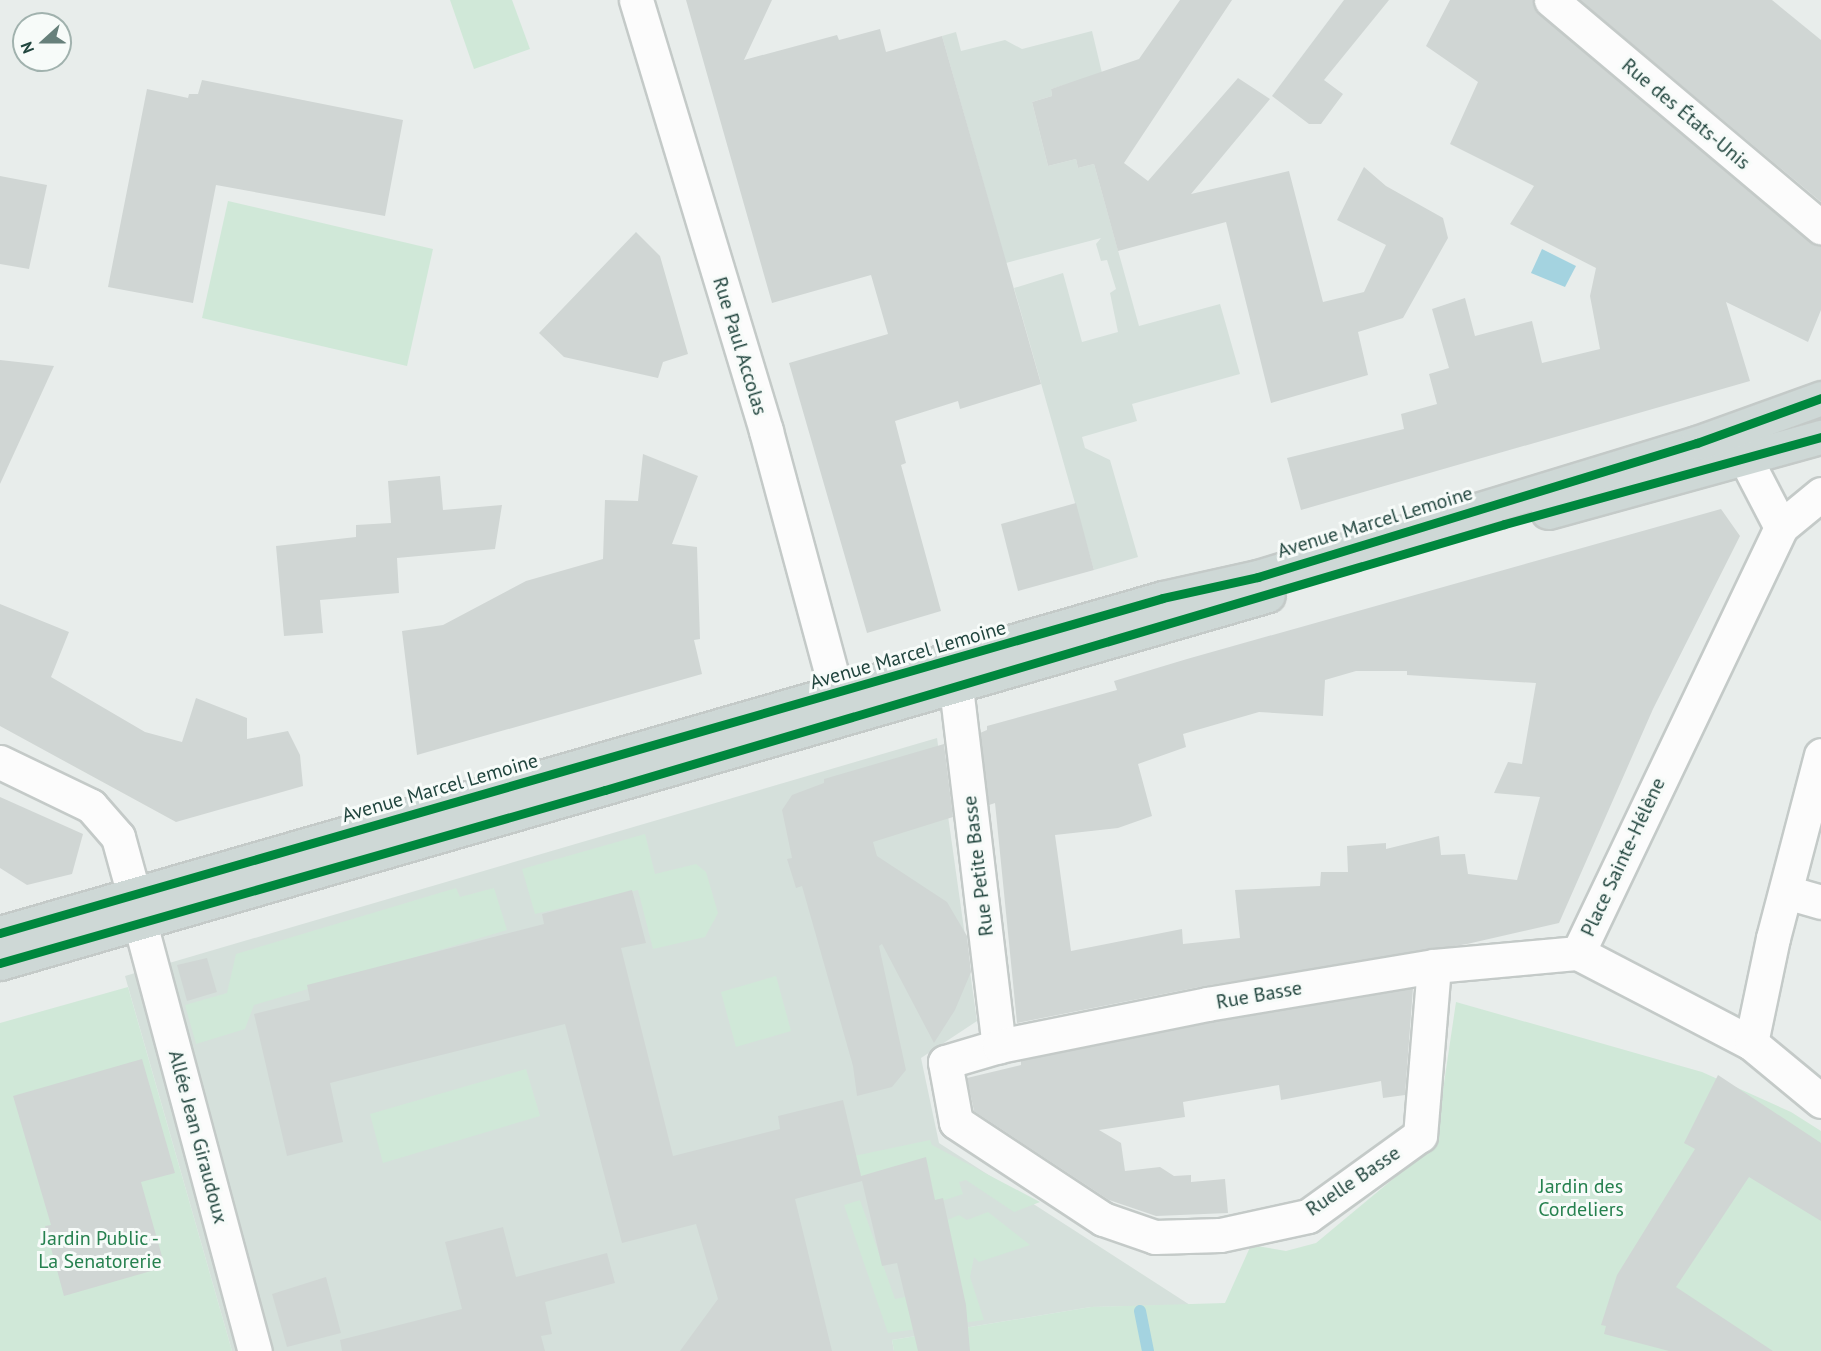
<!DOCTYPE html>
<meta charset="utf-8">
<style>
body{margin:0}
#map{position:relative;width:1821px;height:1351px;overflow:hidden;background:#e8edeb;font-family:"PT Sans",sans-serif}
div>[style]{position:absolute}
.built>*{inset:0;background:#d5e0db}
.green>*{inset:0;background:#d0e8d8}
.water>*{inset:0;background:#a4d3e0}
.stream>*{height:12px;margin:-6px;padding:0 6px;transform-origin:6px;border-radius:6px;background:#a4d3e0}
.building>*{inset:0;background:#d0d6d4}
.roads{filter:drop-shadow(2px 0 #c4cac8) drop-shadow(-2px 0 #c4cac8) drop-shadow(0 2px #c4cac8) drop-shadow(0 -2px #c4cac8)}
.minor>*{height:33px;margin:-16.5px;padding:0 16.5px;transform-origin:16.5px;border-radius:16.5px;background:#fcfcfc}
.major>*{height:33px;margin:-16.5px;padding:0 16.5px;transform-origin:16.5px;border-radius:16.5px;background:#ced8d6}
.cycleway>*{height:9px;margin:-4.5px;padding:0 4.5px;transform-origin:4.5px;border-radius:4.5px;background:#00873e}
span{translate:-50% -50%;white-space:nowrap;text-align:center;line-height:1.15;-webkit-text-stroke:6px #f7fbf9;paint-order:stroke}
.street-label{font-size:20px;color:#21453e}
.park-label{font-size:20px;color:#26814f}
.north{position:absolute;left:12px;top:12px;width:60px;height:60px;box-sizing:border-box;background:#f7fbf9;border:2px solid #a1b2ae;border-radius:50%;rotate:249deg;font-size:16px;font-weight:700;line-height:24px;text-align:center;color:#21453e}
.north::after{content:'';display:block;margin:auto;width:21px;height:27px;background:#67807b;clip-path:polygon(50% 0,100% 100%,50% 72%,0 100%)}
</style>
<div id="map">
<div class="built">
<div style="clip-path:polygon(1092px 31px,1102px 73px,1051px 89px,1052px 96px,1032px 102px,1048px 166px,1076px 159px,1078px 168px,1094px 164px,1139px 326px,1220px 304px,1240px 374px,1132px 404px,1137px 421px,1082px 437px,1085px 448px,1110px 460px,1138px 557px,1094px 570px,1014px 288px,1063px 273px,1082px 342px,1118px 332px,1110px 293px,1116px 289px,1107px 260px,1101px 261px,1096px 244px,1101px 238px,1006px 263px,942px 36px,956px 32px,961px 51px,1005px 40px,1022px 49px)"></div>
<div style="clip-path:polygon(937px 738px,977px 1021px,921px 1058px,939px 1143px,1190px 1305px,1091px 1307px,892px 1340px,894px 1351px,232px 1351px,125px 976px)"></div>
</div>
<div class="green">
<div style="clip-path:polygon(450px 0,512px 0,530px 49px,474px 69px)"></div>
<div style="clip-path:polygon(228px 201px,433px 249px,407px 366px,202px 318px)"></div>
<div style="clip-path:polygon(645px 834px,655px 874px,696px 864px,706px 872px,718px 913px,705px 937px,653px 949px,638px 890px,535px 914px,522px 869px)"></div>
<div style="clip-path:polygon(456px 888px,460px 897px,494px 888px,507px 930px,254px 1005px,245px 1029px,196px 1044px,185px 1005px,227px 993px,236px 954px)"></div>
<div style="clip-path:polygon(776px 976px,791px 1031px,736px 1047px,721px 992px)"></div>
<div style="clip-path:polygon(128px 987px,232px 1351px,0 1351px,0 1023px)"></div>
<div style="clip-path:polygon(1456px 1002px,1702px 1072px,1791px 1112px,1821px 1131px,1821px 1351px,894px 1351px,892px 1340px,1091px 1307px,1225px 1303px,1251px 1245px,1286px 1251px,1316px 1243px,1435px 1144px)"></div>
<div style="clip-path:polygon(526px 1069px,540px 1116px,383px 1163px,370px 1114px)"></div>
<div style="clip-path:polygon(930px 1140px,932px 1145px,1040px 1202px,1014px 1212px,966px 1180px,959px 1182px,963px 1194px,933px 1204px,862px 1178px,854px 1156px)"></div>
<div style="clip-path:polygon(860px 1200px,895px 1299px,953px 1287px,940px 1223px,959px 1215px,967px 1220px,988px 1212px,1030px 1245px,979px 1262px,974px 1257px,970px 1277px,984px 1320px,888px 1333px,844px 1205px)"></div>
</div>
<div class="water">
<div style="clip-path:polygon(1542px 249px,1576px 266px,1565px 287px,1531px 273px)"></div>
</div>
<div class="stream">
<div style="left:1140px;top:1311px;width:41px;rotate:78.7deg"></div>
</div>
<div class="building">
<div style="clip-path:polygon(686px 0,772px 0,744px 60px,837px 35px,839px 40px,880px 29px,886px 52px,942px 36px,1041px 384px,960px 409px,958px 401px,895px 421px,906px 463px,901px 465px,941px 611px,867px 633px,789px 363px,888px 334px,871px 275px,772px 303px)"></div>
<div style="clip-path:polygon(1180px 0,1232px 0,1124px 163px,1148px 181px,1238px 78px,1270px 99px,1191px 194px,1289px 171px,1323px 302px,1364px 292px,1386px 245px,1337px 220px,1364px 167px,1386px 186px,1443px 218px,1448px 238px,1403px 318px,1358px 332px,1368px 375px,1271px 403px,1226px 222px,1118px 251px,1094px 164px,1078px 168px,1076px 159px,1048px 166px,1032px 102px,1052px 96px,1051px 89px,1139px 59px)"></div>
<div style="clip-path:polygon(1344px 0,1389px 0,1324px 80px,1343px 94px,1321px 124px,1309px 124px,1272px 96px)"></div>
<div style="clip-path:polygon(1450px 0,1533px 0,1539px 14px,1809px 241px,1821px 245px,1821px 310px,1808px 342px,1726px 302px,1750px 381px,1301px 510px,1287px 458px,1404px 429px,1401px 414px,1437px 404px,1429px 374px,1449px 368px,1432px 309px,1465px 298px,1475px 336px,1532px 321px,1542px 363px,1600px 349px,1590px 296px,1596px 268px,1510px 224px,1534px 186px,1450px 144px,1478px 82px,1426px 46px)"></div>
<div style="clip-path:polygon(1580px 0,1772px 0,1821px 40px,1821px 202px)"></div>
<div style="clip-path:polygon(202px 80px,403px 120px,385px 216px,216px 185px,193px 303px,108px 287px,147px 89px,188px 98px,189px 94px,198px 94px)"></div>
<div style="clip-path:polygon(0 176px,47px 185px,29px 269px,0 264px)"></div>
<div style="clip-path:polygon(636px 232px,660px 256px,688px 354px,663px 362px,658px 378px,564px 357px,539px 333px)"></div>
<div style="clip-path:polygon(0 360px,54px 366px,0 484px)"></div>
<div style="clip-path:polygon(643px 454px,698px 476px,672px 544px,697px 547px,700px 639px,694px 640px,702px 674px,417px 755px,402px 631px,443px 625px,526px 581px,603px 559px,605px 500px,638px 501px)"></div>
<div style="clip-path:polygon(440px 476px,443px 510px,502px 505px,495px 549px,397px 558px,399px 593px,320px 600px,323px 633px,284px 636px,276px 546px,356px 537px,356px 525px,391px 523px,388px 481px)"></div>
<div style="clip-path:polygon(1076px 503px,1094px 570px,1018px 591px,1001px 524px)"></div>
<div style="clip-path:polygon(evenodd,1721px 509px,1740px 536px,1653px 709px,1559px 923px,1467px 944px,1204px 986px,1017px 1023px,995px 803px,989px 805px,980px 733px,987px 730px,987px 726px,1117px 690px,1114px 681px,1187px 659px,1721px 509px,1356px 671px,1407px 671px,1407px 675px,1536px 683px,1522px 764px,1508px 762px,1494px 793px,1540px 797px,1517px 880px,1468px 874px,1465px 854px,1441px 855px,1439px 836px,1386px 849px,1386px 843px,1347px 846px,1348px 872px,1321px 872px,1320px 886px,1235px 890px,1240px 938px,1183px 944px,1182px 929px,1071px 951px,1055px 835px,1118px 828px,1152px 816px,1138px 764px,1186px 747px,1183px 734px,1259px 712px,1323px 716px,1325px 680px,1356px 671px)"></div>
<div style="clip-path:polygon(0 604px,69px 632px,51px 677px,145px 732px,182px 742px,196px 698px,247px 718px,247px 739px,288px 731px,300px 755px,303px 786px,176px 822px,0 726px)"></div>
<div style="clip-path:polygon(944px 744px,953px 817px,873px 842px,877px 856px,947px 902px,967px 936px,971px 972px,955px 1010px,934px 1043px,882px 944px,879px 946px,906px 1070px,892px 1087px,857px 1096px,853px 1066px,802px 886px,796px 888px,787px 859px,792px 858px,782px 810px,792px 795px,824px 783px,824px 779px)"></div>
<div style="clip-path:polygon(0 797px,83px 834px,72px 874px,27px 885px,0 868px)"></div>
<div style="clip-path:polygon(632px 890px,646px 943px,621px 948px,673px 1156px,780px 1129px,778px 1116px,843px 1100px,861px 1176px,926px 1157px,935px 1200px,943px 1198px,966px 1305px,970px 1351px,918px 1351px,897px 1263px,882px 1266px,862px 1181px,795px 1199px,832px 1351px,680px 1351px,718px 1299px,696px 1224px,622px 1243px,565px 1024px,330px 1083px,343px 1142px,287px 1156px,254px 1014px,310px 1000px,307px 985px,544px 924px,542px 914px)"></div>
<div style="clip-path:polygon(207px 958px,217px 992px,187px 1001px,177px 965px)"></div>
<div style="clip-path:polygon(1413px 988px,1405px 1095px,1383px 1098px,1381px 1081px,1281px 1100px,1279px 1085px,1183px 1102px,1185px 1117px,1099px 1130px,1121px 1143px,1125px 1171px,1160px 1167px,1174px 1176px,1191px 1175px,1191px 1182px,1225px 1179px,1228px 1213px,1156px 1216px,1109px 1200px,974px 1111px,967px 1078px,1021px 1065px,1021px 1061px,1210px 1022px)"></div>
<div style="clip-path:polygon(142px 1059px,175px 1173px,141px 1182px,165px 1267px,64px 1296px,45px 1226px,51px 1225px,13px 1096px)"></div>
<div style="clip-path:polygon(1718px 1075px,1821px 1143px,1821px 1221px,1749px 1177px,1676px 1287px,1773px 1351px,1669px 1351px,1604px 1334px,1606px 1326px,1601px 1325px,1617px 1275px,1695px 1149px,1684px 1143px)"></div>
<div style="clip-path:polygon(503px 1227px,516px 1277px,607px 1253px,615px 1283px,545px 1302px,552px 1334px,541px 1336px,545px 1351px,342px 1351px,340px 1340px,462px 1309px,445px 1242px)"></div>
<div style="clip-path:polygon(326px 1277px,341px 1333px,287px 1347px,272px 1294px)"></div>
</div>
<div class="roads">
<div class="minor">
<div style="left:636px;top:0;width:450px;rotate:73.2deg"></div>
<div style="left:766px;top:431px;width:272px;rotate:74.9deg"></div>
<div style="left:1551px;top:0;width:353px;rotate:40.1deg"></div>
<div style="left:1744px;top:456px;width:80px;rotate:62.5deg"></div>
<div style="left:956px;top:687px;width:362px;rotate:83.2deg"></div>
<div style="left:0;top:762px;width:101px;rotate:25.8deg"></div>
<div style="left:91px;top:806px;width:41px;rotate:48.9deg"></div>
<div style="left:118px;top:837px;width:60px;rotate:74.6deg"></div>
<div style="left:1786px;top:892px;width:36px;rotate:16deg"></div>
<div style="left:140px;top:923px;width:443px;rotate:75deg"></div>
<div style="left:1578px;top:953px;width:472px;rotate:-64.5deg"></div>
<div style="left:1781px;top:527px;width:52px;rotate:-39.5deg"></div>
<div style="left:1578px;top:953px;width:195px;rotate:27.5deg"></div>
<div style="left:1751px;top:1043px;width:91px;rotate:39.6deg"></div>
<div style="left:1434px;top:966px;width:170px;rotate:94.7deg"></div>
<div style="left:1420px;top:1135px;width:138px;rotate:144.1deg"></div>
<div style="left:1308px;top:1216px;width:90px;rotate:167.8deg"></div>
<div style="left:1220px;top:1235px;width:65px;rotate:178.2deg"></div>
<div style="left:1155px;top:1237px;width:55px;rotate:-160.9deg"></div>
<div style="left:1103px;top:1219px;width:176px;rotate:-146.6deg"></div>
<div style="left:956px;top:1122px;width:61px;rotate:-100.4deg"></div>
<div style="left:945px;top:1062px;width:56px;rotate:-16.5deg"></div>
<div style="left:999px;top:1046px;width:212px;rotate:-11.4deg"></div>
<div style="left:1207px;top:1004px;width:230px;rotate:-9.5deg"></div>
<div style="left:1434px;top:966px;width:145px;rotate:-5.2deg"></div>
<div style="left:1751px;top:1043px;width:107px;rotate:-78.2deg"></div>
<div style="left:1773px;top:938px;width:189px;rotate:-75.3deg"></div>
</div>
<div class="major">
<div style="left:1548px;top:512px;width:283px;rotate:-15.4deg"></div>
<div style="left:0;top:933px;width:1210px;rotate:-16.07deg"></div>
<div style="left:1163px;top:598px;width:97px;rotate:-12.5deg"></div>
<div style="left:1258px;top:577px;width:459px;rotate:-17deg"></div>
<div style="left:1697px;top:443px;width:132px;rotate:-19.9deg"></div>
<div style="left:0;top:963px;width:1320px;rotate:-16.18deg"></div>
</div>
</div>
<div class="cycleway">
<div style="left:0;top:933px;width:1210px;rotate:-16.07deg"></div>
<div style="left:1163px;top:598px;width:97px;rotate:-12.5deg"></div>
<div style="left:1258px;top:577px;width:459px;rotate:-17deg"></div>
<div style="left:1697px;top:443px;width:132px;rotate:-19.9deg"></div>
<div style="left:0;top:963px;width:629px;rotate:-15.96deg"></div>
<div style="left:605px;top:790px;width:938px;rotate:-16.47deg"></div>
<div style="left:1505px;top:524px;width:328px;rotate:-15.4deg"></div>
</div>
<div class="street-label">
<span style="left:1686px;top:114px;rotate:40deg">Rue des États-Unis</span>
<span style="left:740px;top:346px;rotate:73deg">Rue Paul Accolas</span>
<span style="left:1375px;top:522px;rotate:-17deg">Avenue Marcel Lemoine</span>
<span style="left:908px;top:655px;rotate:-16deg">Avenue Marcel Lemoine</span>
<span style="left:440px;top:788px;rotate:-16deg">Avenue Marcel Lemoine</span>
<span style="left:1623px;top:857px;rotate:-65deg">Place Sainte-Hélène</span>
<span style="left:978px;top:866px;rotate:-97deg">Rue Petite Basse</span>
<span style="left:1259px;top:995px;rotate:-10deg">Rue Basse</span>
<span style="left:198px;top:1137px;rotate:75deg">Allée Jean Giraudoux</span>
<span style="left:1353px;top:1181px;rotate:-34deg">Ruelle Basse</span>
</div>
<div class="park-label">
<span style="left:1581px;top:1198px">Jardin des<br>Cordeliers</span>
<span style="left:100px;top:1250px">Jardin Public -<br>La Senatorerie</span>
</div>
<div class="north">N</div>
</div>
